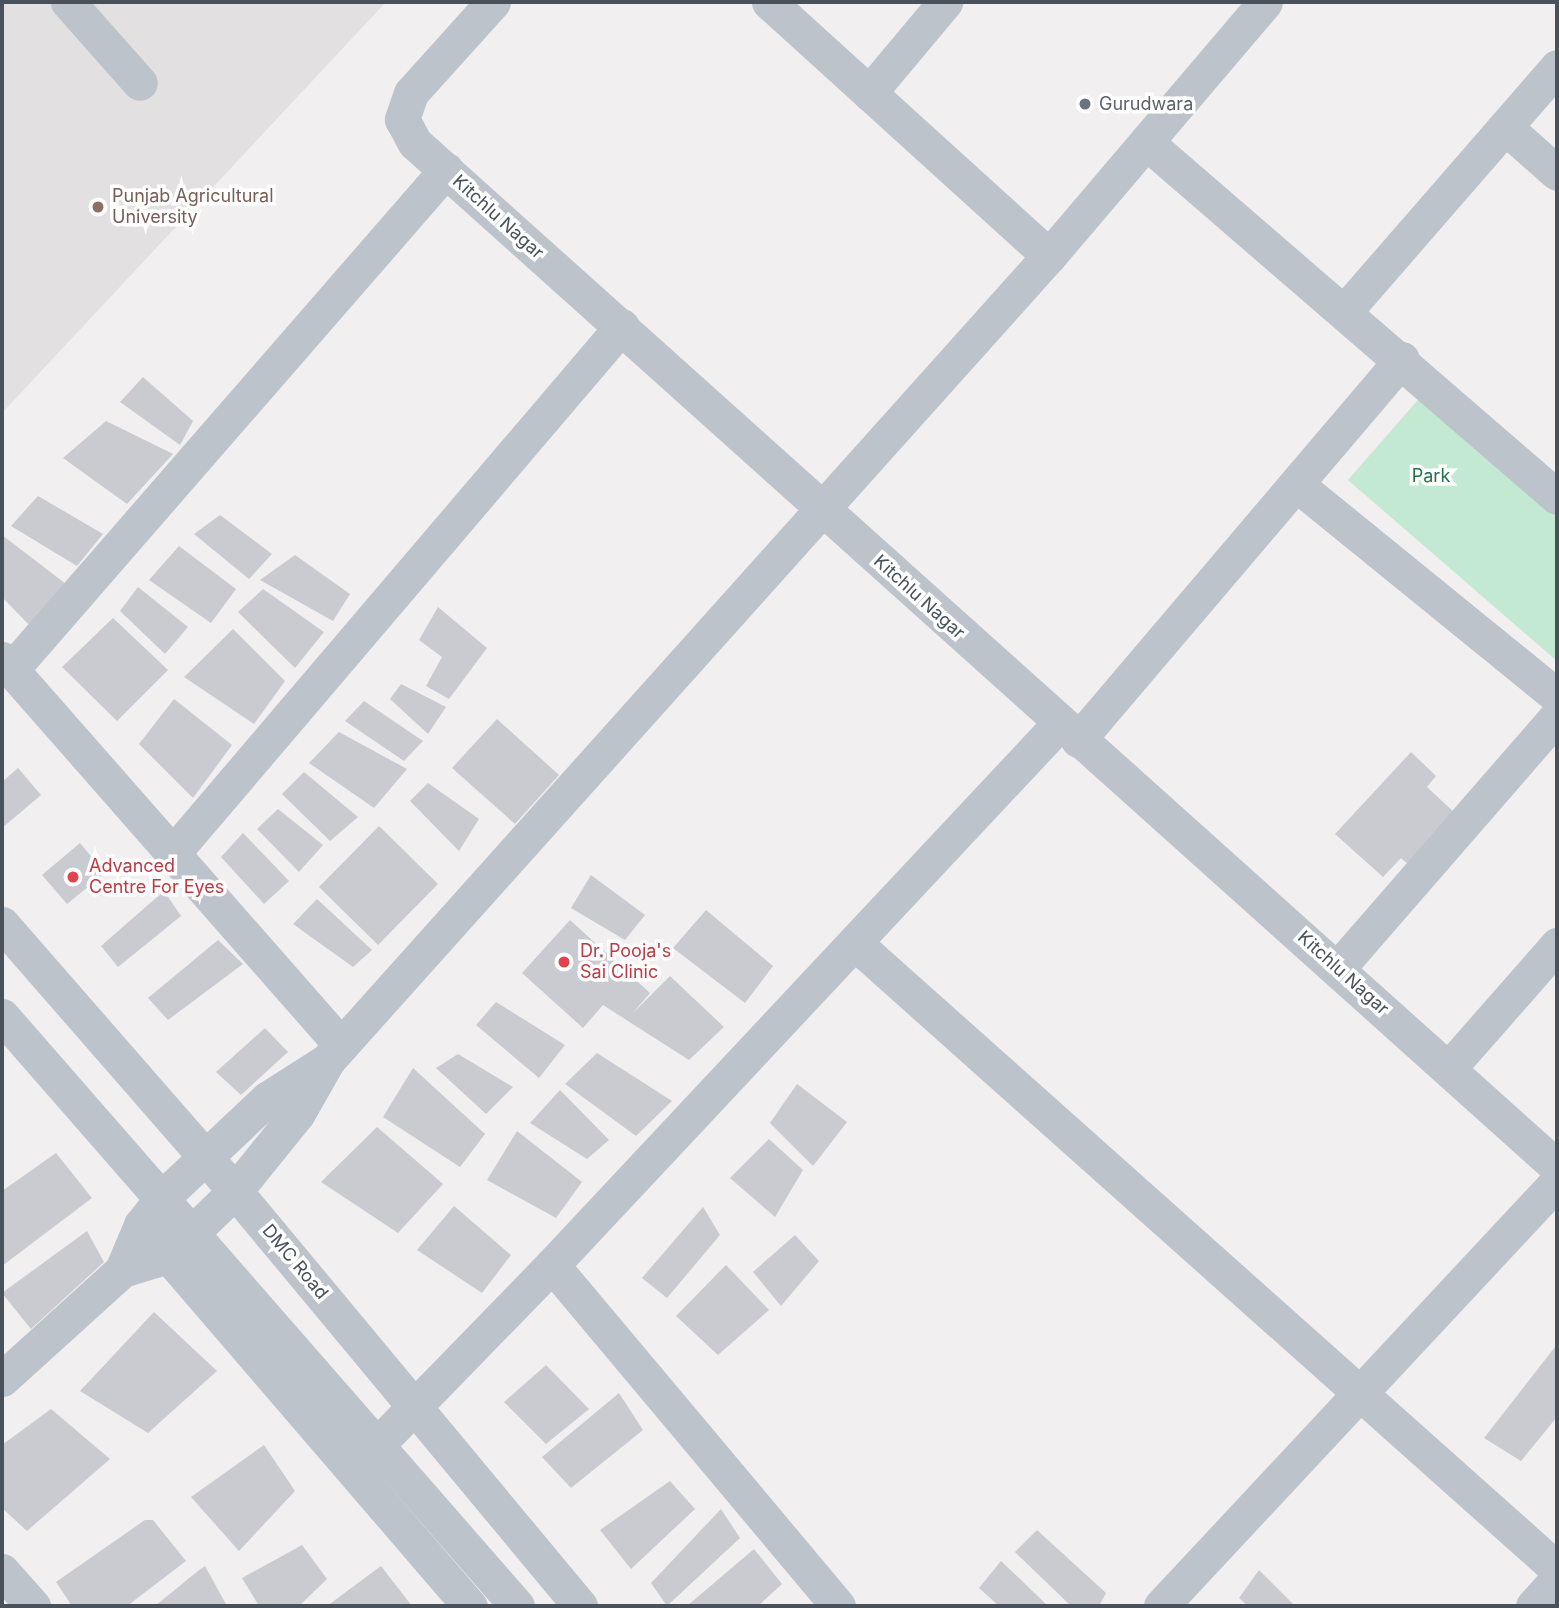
<!DOCTYPE html>
<style>
body{margin:0}
#map{position:relative;width:1559px;height:1608px;overflow:hidden;background:#f1efef;font-family:Inter,sans-serif}
div>[style]{position:absolute}
.education>*{inset:0;background:#e2e0e0}
.green>*{inset:0;background:#c3e9d2}
.building>*{inset:0;background:#c9cbd1}
.minor>*{height:35px;margin:-17.5px;padding:0 17.5px;transform-origin:17.5px;border-radius:17.5px;background:#bcc3ca}
.dots>*{width:19px;height:19px;translate:-50% -50%;box-sizing:border-box;border:4px solid #fff;border-radius:50%}
span{translate:-50% -50%;white-space:nowrap;text-align:center;line-height:1.15;-webkit-text-stroke:7px #fff;paint-order:stroke}
.worship-label{font-size:18px;color:#5b616d}
.left{translate:0 -50%;text-align:left}
.education-label{font-size:18px;color:#785e54}
.street-label{font-size:18px;color:#49525a}
.park-label{font-size:18px;color:#23724c}
.health-label{font-size:18px;color:#be3a42}
.frame{position:absolute;inset:0;border:4px solid #49525a;pointer-events:none}
</style>
<div id="map">
<div class="education">
<div style="clip-path:polygon(2px 2px,386px 2px,2px 413px)"></div>
</div>
<div class="green">
<div style="clip-path:polygon(1423px 394px,1557px 511px,1557px 661px,1348px 480px)"></div>
</div>
<div class="building">
<div style="clip-path:polygon(143px 377px,193px 421px,180px 445px,120px 402px)"></div>
<div style="clip-path:polygon(106px 421px,173px 454px,127px 504px,63px 458px)"></div>
<div style="clip-path:polygon(38px 496px,103px 534px,77px 566px,11px 526px)"></div>
<div style="clip-path:polygon(220px 515px,272px 554px,249px 579px,194px 534px)"></div>
<div style="clip-path:polygon(2px 535px,66px 584px,32px 628px,2px 597px)"></div>
<div style="clip-path:polygon(179px 546px,236px 589px,211px 623px,149px 580px)"></div>
<div style="clip-path:polygon(295px 555px,350px 594px,333px 621px,260px 580px)"></div>
<div style="clip-path:polygon(138px 587px,188px 627px,165px 654px,120px 611px)"></div>
<div style="clip-path:polygon(263px 589px,324px 632px,295px 668px,238px 612px)"></div>
<div style="clip-path:polygon(438px 607px,487px 648px,449px 699px,426px 686px,442px 657px,419px 640px)"></div>
<div style="clip-path:polygon(113px 618px,168px 670px,117px 721px,62px 667px)"></div>
<div style="clip-path:polygon(233px 629px,285px 681px,254px 724px,184px 677px)"></div>
<div style="clip-path:polygon(401px 684px,446px 707px,428px 734px,390px 699px)"></div>
<div style="clip-path:polygon(174px 699px,232px 745px,193px 798px,139px 744px)"></div>
<div style="clip-path:polygon(364px 701px,423px 741px,404px 761px,345px 721px)"></div>
<div style="clip-path:polygon(497px 719px,559px 775px,515px 824px,452px 768px)"></div>
<div style="clip-path:polygon(339px 732px,407px 769px,374px 808px,309px 763px)"></div>
<div style="clip-path:polygon(1411px 752px,1436px 776px,1427px 787px,1457px 815px,1410px 866px,1401px 858px,1383px 877px,1335px 834px)"></div>
<div style="clip-path:polygon(18px 768px,41px 795px,2px 828px,2px 782px)"></div>
<div style="clip-path:polygon(304px 772px,358px 817px,330px 841px,282px 794px)"></div>
<div style="clip-path:polygon(428px 783px,479px 819px,459px 851px,410px 801px)"></div>
<div style="clip-path:polygon(278px 809px,323px 845px,299px 872px,257px 829px)"></div>
<div style="clip-path:polygon(379px 826px,438px 884px,378px 945px,319px 887px)"></div>
<div style="clip-path:polygon(243px 833px,289px 881px,264px 904px,221px 857px)"></div>
<div style="clip-path:polygon(80px 843px,105px 873px,67px 904px,42px 875px)"></div>
<div style="clip-path:polygon(591px 875px,645px 915px,625px 940px,571px 908px)"></div>
<div style="clip-path:polygon(164px 891px,181px 916px,118px 967px,101px 946px)"></div>
<div style="clip-path:polygon(317px 899px,372px 950px,353px 967px,293px 924px)"></div>
<div style="clip-path:polygon(706px 910px,773px 966px,745px 1003px,673px 948px)"></div>
<div style="clip-path:polygon(570px 920px,650px 993px,632px 1014px,670px 976px,724px 1027px,689px 1060px,603px 1005px,583px 1028px,522px 973px)"></div>
<div style="clip-path:polygon(218px 940px,243px 964px,168px 1020px,148px 998px)"></div>
<div style="clip-path:polygon(496px 1002px,565px 1045px,539px 1078px,476px 1025px)"></div>
<div style="clip-path:polygon(265px 1028px,288px 1052px,241px 1095px,216px 1072px)"></div>
<div style="clip-path:polygon(597px 1053px,672px 1101px,636px 1136px,565px 1084px)"></div>
<div style="clip-path:polygon(458px 1054px,513px 1087px,486px 1114px,436px 1068px)"></div>
<div style="clip-path:polygon(413px 1068px,485px 1134px,460px 1167px,383px 1117px)"></div>
<div style="clip-path:polygon(797px 1084px,847px 1122px,813px 1166px,770px 1123px)"></div>
<div style="clip-path:polygon(560px 1090px,609px 1140px,587px 1159px,530px 1123px)"></div>
<div style="clip-path:polygon(377px 1127px,443px 1184px,398px 1233px,321px 1182px)"></div>
<div style="clip-path:polygon(517px 1131px,582px 1182px,556px 1218px,487px 1180px)"></div>
<div style="clip-path:polygon(769px 1139px,803px 1170px,775px 1217px,730px 1178px)"></div>
<div style="clip-path:polygon(56px 1153px,92px 1198px,2px 1266px,2px 1191px)"></div>
<div style="clip-path:polygon(454px 1206px,511px 1255px,482px 1293px,417px 1250px)"></div>
<div style="clip-path:polygon(703px 1207px,720px 1235px,667px 1298px,642px 1278px)"></div>
<div style="clip-path:polygon(87px 1231px,104px 1262px,31px 1329px,2px 1293px)"></div>
<div style="clip-path:polygon(795px 1235px,819px 1261px,781px 1306px,753px 1272px)"></div>
<div style="clip-path:polygon(726px 1265px,769px 1310px,718px 1355px,676px 1316px)"></div>
<div style="clip-path:polygon(154px 1312px,217px 1371px,148px 1433px,80px 1391px)"></div>
<div style="clip-path:polygon(1555px 1347px,1557px 1417px,1521px 1461px,1484px 1438px)"></div>
<div style="clip-path:polygon(546px 1365px,589px 1409px,546px 1444px,504px 1402px)"></div>
<div style="clip-path:polygon(619px 1393px,643px 1430px,571px 1488px,542px 1457px)"></div>
<div style="clip-path:polygon(51px 1409px,110px 1459px,27px 1531px,2px 1508px,2px 1445px)"></div>
<div style="clip-path:polygon(264px 1445px,295px 1491px,239px 1551px,191px 1497px)"></div>
<div style="clip-path:polygon(670px 1481px,695px 1509px,631px 1569px,600px 1530px)"></div>
<div style="clip-path:polygon(721px 1509px,740px 1538px,667px 1606px,651px 1583px)"></div>
<div style="clip-path:polygon(145px 1520px,153px 1520px,186px 1561px,127px 1606px,72px 1606px,56px 1582px)"></div>
<div style="clip-path:polygon(1037px 1530px,1106px 1593px,1099px 1606px,1071px 1606px,1015px 1552px)"></div>
<div style="clip-path:polygon(302px 1545px,327px 1579px,299px 1606px,259px 1606px,242px 1578px)"></div>
<div style="clip-path:polygon(754px 1549px,782px 1584px,758px 1606px,687px 1606px)"></div>
<div style="clip-path:polygon(1001px 1561px,1048px 1606px,999px 1606px,979px 1588px)"></div>
<div style="clip-path:polygon(205px 1566px,227px 1606px,155px 1606px,198px 1571px)"></div>
<div style="clip-path:polygon(381px 1566px,412px 1606px,327px 1606px)"></div>
<div style="clip-path:polygon(1259px 1570px,1295px 1606px,1248px 1606px,1239px 1598px)"></div>
</div>
<div class="minor">
<div style="left:68px;top:2px;width:108px;rotate:48.4deg"></div>
<div style="left:493px;top:2px;width:122px;rotate:132deg"></div>
<div style="left:411px;top:93px;width:28px;rotate:109deg"></div>
<div style="left:402px;top:119px;width:27px;rotate:62deg"></div>
<div style="left:415px;top:143px;width:1534px;rotate:41.88deg"></div>
<div style="left:769px;top:2px;width:378px;rotate:42.2deg"></div>
<div style="left:869px;top:93px;width:119px;rotate:-50.1deg"></div>
<div style="left:1505px;top:127px;width:69px;rotate:41.5deg"></div>
<div style="left:1146px;top:142px;width:543px;rotate:40.82deg"></div>
<div style="left:1345px;top:311px;width:323px;rotate:-49deg"></div>
<div style="left:1296px;top:484px;width:336px;rotate:39.1deg"></div>
<div style="left:2px;top:659px;width:514px;rotate:48.71deg"></div>
<div style="left:11px;top:670px;width:663px;rotate:-48.98deg"></div>
<div style="left:1078px;top:740px;width:500px;rotate:-49.62deg"></div>
<div style="left:173px;top:853px;width:692px;rotate:-49.57deg"></div>
<div style="left:2px;top:924px;width:354px;rotate:48.9deg"></div>
<div style="left:235px;top:1191px;width:540px;rotate:50.26deg"></div>
<div style="left:856px;top:944px;width:939px;rotate:41.72deg"></div>
<div style="left:1338px;top:968px;width:334px;rotate:-49deg"></div>
<div style="left:2px;top:1016px;width:783px;rotate:48.88deg"></div>
<div style="left:328px;top:1060px;width:72px;rotate:147.4deg"></div>
<div style="left:267px;top:1099px;width:143px;rotate:136.7deg"></div>
<div style="left:163px;top:1197px;width:36px;rotate:128deg"></div>
<div style="left:141px;top:1225px;width:49px;rotate:112.9deg"></div>
<div style="left:122px;top:1270px;width:48px;rotate:-16.9deg"></div>
<div style="left:168px;top:1256px;width:93px;rotate:-44.1deg"></div>
<div style="left:235px;top:1191px;width:100px;rotate:-51.1deg"></div>
<div style="left:298px;top:1113px;width:61px;rotate:-60.5deg"></div>
<div style="left:328px;top:1060px;width:1080px;rotate:-48.12deg"></div>
<div style="left:1049px;top:256px;width:333px;rotate:-49.6deg"></div>
<div style="left:1449px;top:1068px;width:164px;rotate:-48.7deg"></div>
<div style="left:153px;top:1238px;width:486px;rotate:49.3deg"></div>
<div style="left:552px;top:1265px;width:741px;rotate:-46.86deg"></div>
<div style="left:2px;top:1379px;width:162px;rotate:-42.2deg"></div>
<div style="left:377px;top:1445px;width:251px;rotate:-45.8deg"></div>
<div style="left:552px;top:1265px;width:445px;rotate:50deg"></div>
<div style="left:2px;top:1571px;width:47px;rotate:48.5deg"></div>
<div style="left:1161px;top:1606px;width:580px;rotate:-46.96deg"></div>
<div style="left:1533px;top:1606px;width:36px;rotate:-48deg"></div>
</div>
<div class="dots">
<div style="left:1085px;top:104px;background:#6b7280"></div>
<div style="left:98px;top:207px;background:#8d6e63"></div>
<div style="left:73px;top:877px;background:#e0444e"></div>
<div style="left:564px;top:962px;background:#e0444e"></div>
</div>
<div class="worship-label">
<span class="left" style="left:1099px;top:104px">Gurudwara</span>
</div>
<div class="education-label">
<span class="left" style="left:112px;top:207px">Punjab Agricultural<br>University</span>
</div>
<div class="street-label">
<span style="left:498px;top:217px;rotate:42deg">Kitchlu Nagar</span>
<span style="left:919px;top:597px;rotate:42deg">Kitchlu Nagar</span>
<span style="left:1343px;top:973px;rotate:42deg">Kitchlu Nagar</span>
<span style="left:295px;top:1262px;rotate:50deg">DMC Road</span>
</div>
<div class="park-label">
<span style="left:1431px;top:476px">Park</span>
</div>
<div class="health-label">
<span class="left" style="left:89px;top:877px">Advanced<br>Centre For Eyes</span>
<span class="left" style="left:580px;top:962px">Dr. Pooja's<br>Sai Clinic</span>
</div>
<div class="frame"></div>
</div>
